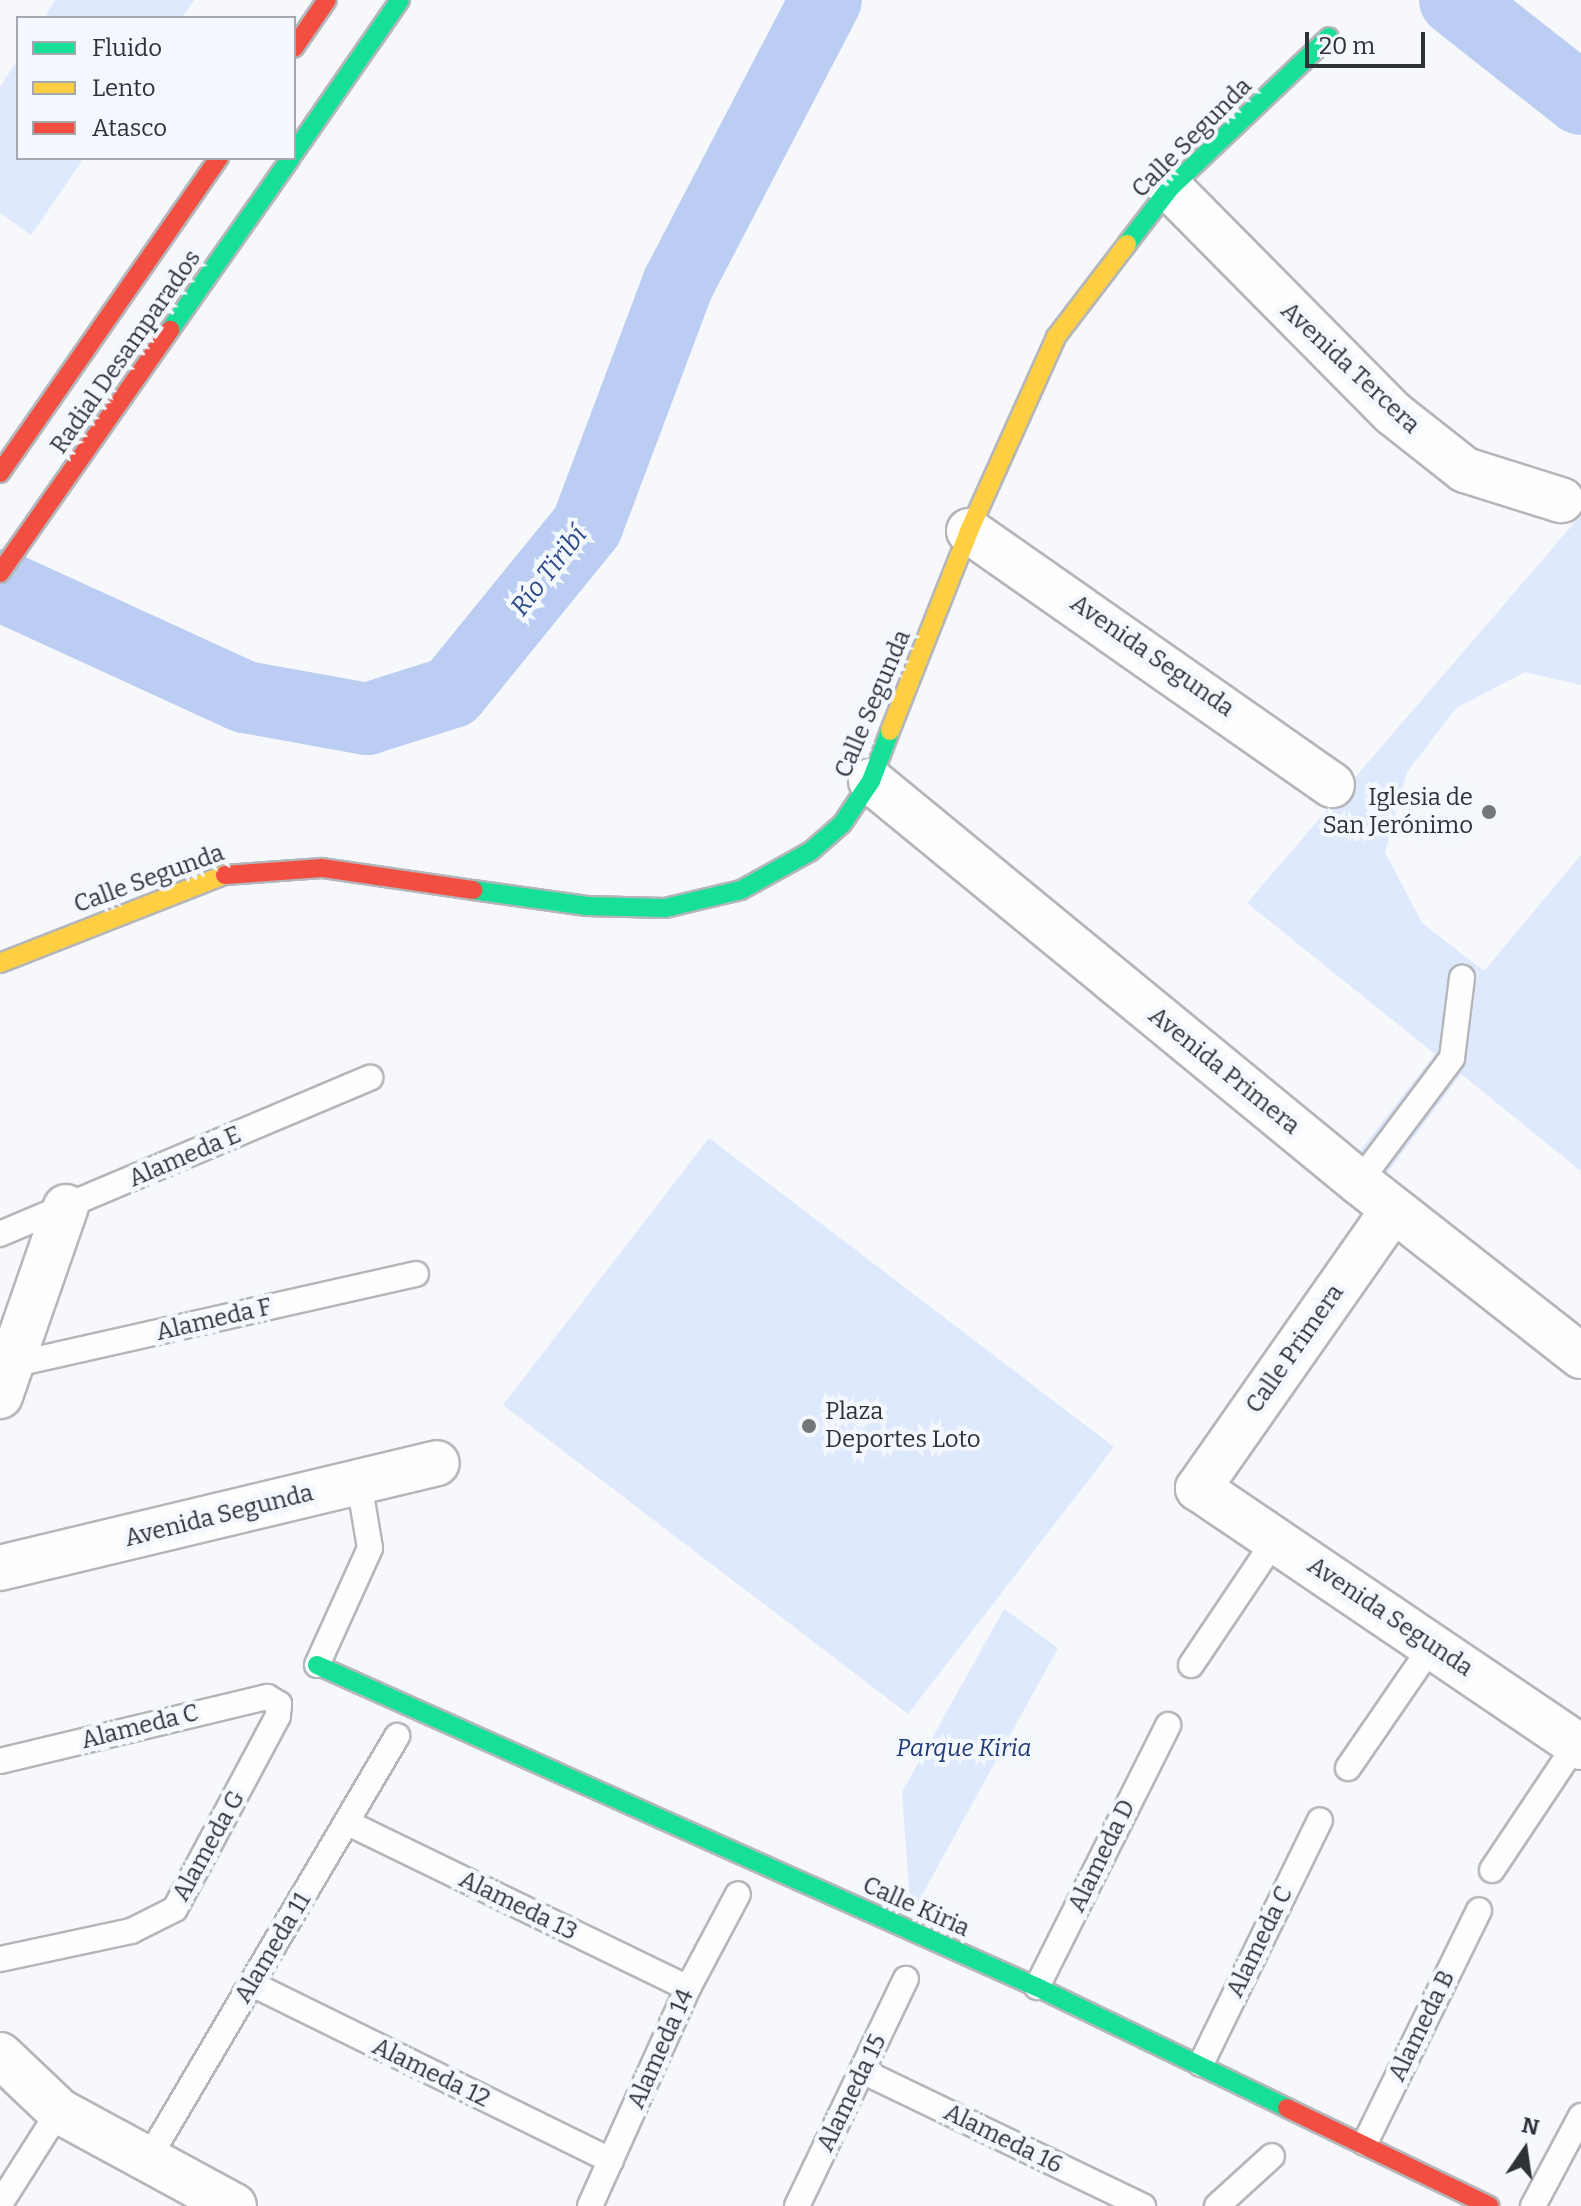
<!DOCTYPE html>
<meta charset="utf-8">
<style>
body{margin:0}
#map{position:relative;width:1581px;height:2206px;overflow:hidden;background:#f6f8fb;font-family:Bitter,serif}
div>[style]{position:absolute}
.green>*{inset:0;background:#dfe9fd}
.river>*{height:72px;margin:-36px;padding:0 36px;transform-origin:36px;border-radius:36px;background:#bbcdf2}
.roads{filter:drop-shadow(2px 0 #b4b6ba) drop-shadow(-2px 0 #b4b6ba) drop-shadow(0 2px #b4b6ba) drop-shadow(0 -2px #b4b6ba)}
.lane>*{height:24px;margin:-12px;padding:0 12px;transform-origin:12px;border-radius:12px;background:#fefefe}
.street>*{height:44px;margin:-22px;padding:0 22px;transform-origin:22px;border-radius:22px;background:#fefefe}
.fast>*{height:18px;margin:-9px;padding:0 9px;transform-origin:9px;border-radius:9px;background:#16e098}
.slow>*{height:18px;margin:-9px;padding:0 9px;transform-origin:9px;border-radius:9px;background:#ffcf43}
.jam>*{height:18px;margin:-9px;padding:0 9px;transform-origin:9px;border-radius:9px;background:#f24e42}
.dots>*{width:22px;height:22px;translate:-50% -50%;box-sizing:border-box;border:4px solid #f3f7fe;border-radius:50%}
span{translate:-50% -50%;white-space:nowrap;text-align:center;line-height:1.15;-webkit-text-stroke:8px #f3f7fe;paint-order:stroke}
.street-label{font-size:24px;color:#2e3135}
.poi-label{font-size:24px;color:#2e3135}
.right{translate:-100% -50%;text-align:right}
.left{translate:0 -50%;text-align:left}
.park-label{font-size:24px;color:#213a77;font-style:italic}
.water-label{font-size:26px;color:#304b89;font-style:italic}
.legend{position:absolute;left:16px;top:16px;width:280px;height:144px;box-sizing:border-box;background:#f3f7fe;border:2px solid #a4a8ae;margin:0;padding:10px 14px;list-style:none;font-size:24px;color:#2e3135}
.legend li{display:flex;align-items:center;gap:16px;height:40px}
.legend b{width:40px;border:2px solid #a4a8ae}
.north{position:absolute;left:1485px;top:2110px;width:80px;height:80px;-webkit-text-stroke:6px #f3f7fe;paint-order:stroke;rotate:13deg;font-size:22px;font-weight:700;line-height:32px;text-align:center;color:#2e3135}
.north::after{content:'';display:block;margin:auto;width:28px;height:36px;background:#2e3135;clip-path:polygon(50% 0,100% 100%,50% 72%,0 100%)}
.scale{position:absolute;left:1305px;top:32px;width:120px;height:36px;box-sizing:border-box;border:4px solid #2e3135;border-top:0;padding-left:10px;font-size:24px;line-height:28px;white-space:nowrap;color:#2e3135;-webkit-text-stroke:6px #f3f7fe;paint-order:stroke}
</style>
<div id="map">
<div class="green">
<div style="clip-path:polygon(55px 0,194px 0,182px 18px,44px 18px)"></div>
<div style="clip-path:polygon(18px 59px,18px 158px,84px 158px,31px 235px,0 213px,0 87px)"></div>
<div style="clip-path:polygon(1581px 515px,1581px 685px,1525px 672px,1456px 708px,1407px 772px,1385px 852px,1422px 923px,1484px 971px,1581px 855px,1581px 1171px,1461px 1074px,1385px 1176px,1357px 1155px,1435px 1054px,1247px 903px)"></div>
<div style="clip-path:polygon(709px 1138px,1114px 1447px,908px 1714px,503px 1405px)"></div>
<div style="clip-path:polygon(1004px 1609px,1058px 1648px,911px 1915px,902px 1792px)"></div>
</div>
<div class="river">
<div style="left:1455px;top:0;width:160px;rotate:38.2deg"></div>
<div style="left:0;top:585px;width:269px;rotate:24.6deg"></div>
<div style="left:245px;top:697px;width:124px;rotate:10.2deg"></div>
<div style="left:367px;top:719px;width:89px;rotate:-17.6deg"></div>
<div style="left:452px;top:692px;width:214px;rotate:-50.9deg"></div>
<div style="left:587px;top:526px;width:259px;rotate:-69.4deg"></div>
<div style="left:678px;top:284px;width:320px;rotate:-62.5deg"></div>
</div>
<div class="roads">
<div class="lane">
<div style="left:1359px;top:1182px;width:155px;rotate:-53.1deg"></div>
<div style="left:1452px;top:1058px;width:81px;rotate:-82.9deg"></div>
<div style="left:0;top:1234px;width:402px;rotate:-22.9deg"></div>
<div style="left:12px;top:1365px;width:414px;rotate:-12.7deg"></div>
<div style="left:317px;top:1665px;width:128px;rotate:-65.6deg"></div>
<div style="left:370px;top:1548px;width:67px;rotate:-99.5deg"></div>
<div style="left:1191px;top:1665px;width:151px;rotate:-56.1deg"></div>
<div style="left:0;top:1761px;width:275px;rotate:-13.5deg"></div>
<div style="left:267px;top:1697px;width:14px;rotate:30deg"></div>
<div style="left:279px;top:1704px;width:12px;rotate:95deg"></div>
<div style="left:278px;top:1716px;width:219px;rotate:118.1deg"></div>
<div style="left:175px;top:1909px;width:49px;rotate:153.4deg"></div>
<div style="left:131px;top:1931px;width:134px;rotate:167.9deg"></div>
<div style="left:1348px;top:1768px;width:148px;rotate:-55.5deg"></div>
<div style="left:348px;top:1823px;width:378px;rotate:25.9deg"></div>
<div style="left:1492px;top:1870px;width:151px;rotate:-56.3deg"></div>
<div style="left:252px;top:1984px;width:400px;rotate:26.2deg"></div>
<div style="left:1037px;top:1987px;width:293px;rotate:-63.4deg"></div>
<div style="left:1201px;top:2064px;width:271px;rotate:-64deg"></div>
<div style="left:862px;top:2071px;width:312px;rotate:25.7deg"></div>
<div style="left:1365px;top:2143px;width:259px;rotate:-63.9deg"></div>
<div style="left:148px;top:2159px;width:491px;rotate:-59.5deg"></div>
<div style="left:0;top:2204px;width:110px;rotate:-57.6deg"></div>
<div style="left:590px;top:2206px;width:239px;rotate:-65.8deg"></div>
<div style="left:688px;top:1988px;width:106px;rotate:-62deg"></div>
<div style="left:797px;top:2206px;width:252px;rotate:-64.4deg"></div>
<div style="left:1217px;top:2206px;width:74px;rotate:-42.3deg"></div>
<div style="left:1533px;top:2206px;width:102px;rotate:-61.9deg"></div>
</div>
<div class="street">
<div style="left:1170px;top:188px;width:318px;rotate:45.3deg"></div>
<div style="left:1394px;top:414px;width:90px;rotate:38.3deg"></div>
<div style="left:1465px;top:470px;width:101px;rotate:17.4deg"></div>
<div style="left:969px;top:531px;width:443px;rotate:35deg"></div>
<div style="left:871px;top:781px;width:632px;rotate:39.41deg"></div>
<div style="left:1359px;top:1182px;width:282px;rotate:38.1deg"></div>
<div style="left:1393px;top:1210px;width:340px;rotate:125deg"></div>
<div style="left:1198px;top:1488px;width:462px;rotate:34.1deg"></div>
<div style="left:0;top:1396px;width:200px;rotate:-70.8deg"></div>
<div style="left:0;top:1568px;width:449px;rotate:-13.5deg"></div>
<div style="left:0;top:2055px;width:81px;rotate:43.5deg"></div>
<div style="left:59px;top:2111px;width:199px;rotate:28.5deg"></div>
</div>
<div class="fast">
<div style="left:294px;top:153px;width:186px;rotate:-55.3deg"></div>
<div style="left:1127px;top:244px;width:71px;rotate:-52.5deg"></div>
<div style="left:1170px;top:188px;width:219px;rotate:-43.5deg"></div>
<div style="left:170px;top:330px;width:210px;rotate:-54.9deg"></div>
<div style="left:473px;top:890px;width:115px;rotate:8deg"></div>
<div style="left:587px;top:906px;width:78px;rotate:1.5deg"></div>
<div style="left:665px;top:908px;width:78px;rotate:-13.3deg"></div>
<div style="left:741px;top:890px;width:80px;rotate:-29.1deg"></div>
<div style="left:811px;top:851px;width:41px;rotate:-41.1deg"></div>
<div style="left:842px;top:824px;width:52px;rotate:-56deg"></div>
<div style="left:871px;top:781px;width:53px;rotate:-69.2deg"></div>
<div style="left:317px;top:1665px;width:789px;rotate:24.1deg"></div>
<div style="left:1037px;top:1987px;width:278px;rotate:25.8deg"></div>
</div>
<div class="slow">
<div style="left:890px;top:731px;width:215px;rotate:-68.4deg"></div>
<div style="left:969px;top:531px;width:213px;rotate:-65.8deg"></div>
<div style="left:1056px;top:337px;width:117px;rotate:-52.6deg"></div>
<div style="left:0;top:963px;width:242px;rotate:-21.4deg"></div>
</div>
<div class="jam">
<div style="left:294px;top:48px;width:58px;rotate:-55.5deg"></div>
<div style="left:0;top:473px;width:384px;rotate:-55.2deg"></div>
<div style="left:0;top:573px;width:297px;rotate:-55deg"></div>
<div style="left:225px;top:875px;width:97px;rotate:-4.1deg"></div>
<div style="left:322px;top:868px;width:153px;rotate:8.3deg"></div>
<div style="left:1287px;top:2108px;width:225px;rotate:25.8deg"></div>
</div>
</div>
<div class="dots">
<div style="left:1489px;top:812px;background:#74777a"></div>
<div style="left:809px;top:1426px;background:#74777a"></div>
</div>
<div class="street-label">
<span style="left:1192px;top:138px;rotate:-45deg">Calle Segunda</span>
<span style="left:126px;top:352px;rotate:-55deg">Radial Desamparados</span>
<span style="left:1350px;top:368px;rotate:43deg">Avenida Tercera</span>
<span style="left:1152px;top:656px;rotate:35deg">Avenida Segunda</span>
<span style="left:873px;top:704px;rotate:-67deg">Calle Segunda</span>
<span style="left:149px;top:879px;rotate:-20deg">Calle Segunda</span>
<span style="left:1224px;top:1071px;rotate:39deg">Avenida Primera</span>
<span style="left:185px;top:1157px;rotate:-23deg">Alameda E</span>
<span style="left:214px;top:1320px;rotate:-13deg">Alameda F</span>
<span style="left:1295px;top:1349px;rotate:-55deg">Calle Primera</span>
<span style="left:219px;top:1516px;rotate:-14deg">Avenida Segunda</span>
<span style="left:1390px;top:1617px;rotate:34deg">Avenida Segunda</span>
<span style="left:140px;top:1727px;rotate:-14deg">Alameda C</span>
<span style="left:209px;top:1846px;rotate:-61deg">Alameda G</span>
<span style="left:1102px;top:1856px;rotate:-64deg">Alameda D</span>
<span style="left:518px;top:1906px;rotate:26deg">Alameda 13</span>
<span style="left:916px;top:1907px;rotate:24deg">Calle Kiria</span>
<span style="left:1260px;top:1942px;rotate:-64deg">Alameda C</span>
<span style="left:273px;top:1948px;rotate:-59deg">Alameda 11</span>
<span style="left:1422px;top:2026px;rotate:-64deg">Alameda B</span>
<span style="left:661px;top:2049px;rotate:-66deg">Alameda 14</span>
<span style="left:431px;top:2073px;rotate:26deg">Alameda 12</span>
<span style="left:852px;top:2093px;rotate:-64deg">Alameda 15</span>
<span style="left:1003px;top:2139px;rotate:26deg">Alameda 16</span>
</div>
<div class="poi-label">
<span class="right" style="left:1473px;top:812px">Iglesia de<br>San Jerónimo</span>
<span class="left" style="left:825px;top:1426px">Plaza<br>Deportes Loto</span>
</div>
<div class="park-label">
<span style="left:964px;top:1749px">Parque Kiria</span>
</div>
<div class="water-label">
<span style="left:549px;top:571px;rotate:-52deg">Río Tiribí</span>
</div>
<ul class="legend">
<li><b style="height:10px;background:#16e098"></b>Fluido</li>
<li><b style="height:10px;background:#ffcf43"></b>Lento</li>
<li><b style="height:10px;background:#f24e42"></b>Atasco</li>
</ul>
<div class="north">N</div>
<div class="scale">20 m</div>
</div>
